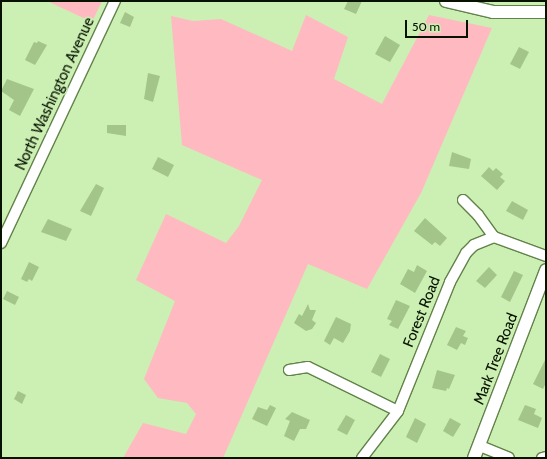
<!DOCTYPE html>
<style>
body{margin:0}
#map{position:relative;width:547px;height:459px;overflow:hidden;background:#ccf0b3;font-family:Cabin,sans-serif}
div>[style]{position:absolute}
.green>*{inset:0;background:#febac0}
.building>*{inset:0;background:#a3c589}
.roads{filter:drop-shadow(1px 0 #62824a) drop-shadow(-1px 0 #62824a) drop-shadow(0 1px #62824a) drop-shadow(0 -1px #62824a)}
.minor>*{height:10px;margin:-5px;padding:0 5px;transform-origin:5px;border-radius:5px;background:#fff}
.tertiary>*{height:12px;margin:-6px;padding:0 6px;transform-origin:6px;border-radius:6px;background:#fff}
span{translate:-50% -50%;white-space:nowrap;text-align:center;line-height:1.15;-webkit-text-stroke:3.5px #ccf0b3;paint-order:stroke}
.street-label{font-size:15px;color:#071200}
.frame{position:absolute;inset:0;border:2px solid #071200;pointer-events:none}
.scale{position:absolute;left:405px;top:20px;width:63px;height:18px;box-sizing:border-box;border:2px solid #071200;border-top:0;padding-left:5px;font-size:12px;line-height:14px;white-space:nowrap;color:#071200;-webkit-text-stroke:3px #ccf0b3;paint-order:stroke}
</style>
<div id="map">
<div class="green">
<div style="clip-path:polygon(47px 1px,102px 1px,92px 22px)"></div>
<div style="clip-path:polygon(306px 15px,348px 37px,334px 79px,382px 104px,429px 15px,492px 28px,421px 193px,367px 289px,308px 264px,223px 458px,123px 458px,143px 423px,186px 434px,196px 414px,187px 403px,158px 398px,144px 379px,175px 301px,136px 280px,166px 214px,226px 243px,239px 226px,262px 180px,182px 145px,171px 16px,193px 21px,221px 19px,292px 51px)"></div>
</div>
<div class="building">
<div style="clip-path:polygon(348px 1px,362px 1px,356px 14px,344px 9px)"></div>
<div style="clip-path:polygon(125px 12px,134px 17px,130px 27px,120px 23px)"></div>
<div style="clip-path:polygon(385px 36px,400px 45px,390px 62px,375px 54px)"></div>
<div style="clip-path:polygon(38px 41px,47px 45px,35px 65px,25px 60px,34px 42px,37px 43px)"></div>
<div style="clip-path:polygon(519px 47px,529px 52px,520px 69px,510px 64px)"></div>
<div style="clip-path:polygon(148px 73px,160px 76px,153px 102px,144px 99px)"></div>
<div style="clip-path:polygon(7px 79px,34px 89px,20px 116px,9px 110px,14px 100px,1px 91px)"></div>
<div style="clip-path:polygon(107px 125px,126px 125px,126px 136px,107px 133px)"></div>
<div style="clip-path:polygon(452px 152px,471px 159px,469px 169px,449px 166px)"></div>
<div style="clip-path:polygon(158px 157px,174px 165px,168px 177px,152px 169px)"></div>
<div style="clip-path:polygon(489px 167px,493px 171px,496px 168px,503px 174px,500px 177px,505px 181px,497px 190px,481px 176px)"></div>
<div style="clip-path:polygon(96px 184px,104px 188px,91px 216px,80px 211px)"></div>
<div style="clip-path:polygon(512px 201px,528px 210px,523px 220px,506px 211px)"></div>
<div style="clip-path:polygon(425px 218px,447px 238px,440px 246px,435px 242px,432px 245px,414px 231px)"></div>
<div style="clip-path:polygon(48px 219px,72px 229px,66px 241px,41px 232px)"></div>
<div style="clip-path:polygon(29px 262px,39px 267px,32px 281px,29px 279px,27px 282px,21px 279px)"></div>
<div style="clip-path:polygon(417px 265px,427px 271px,415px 293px,400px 284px,408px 269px,414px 272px)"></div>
<div style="clip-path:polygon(489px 267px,497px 275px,485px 288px,476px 281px)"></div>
<div style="clip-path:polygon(514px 271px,523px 275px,510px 302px,501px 297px)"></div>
<div style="clip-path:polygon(7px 291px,19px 297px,15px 305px,3px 299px)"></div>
<div style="clip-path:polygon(396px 300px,410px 306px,398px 329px,389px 325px,392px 321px,387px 319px)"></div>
<div style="clip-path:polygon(308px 304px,310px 310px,316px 310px,312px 320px,316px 323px,312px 329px,306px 331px,294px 323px,299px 314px,302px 316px)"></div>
<div style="clip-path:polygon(336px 317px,351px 324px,350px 331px,343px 343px,334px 338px,330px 345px,324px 341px)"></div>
<div style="clip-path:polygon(456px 327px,466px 331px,463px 336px,468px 338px,465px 345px,461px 343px,457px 350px,447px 345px)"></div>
<div style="clip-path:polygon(380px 354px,390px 359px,381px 377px,371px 372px)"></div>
<div style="clip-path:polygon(546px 358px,546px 383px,543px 389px,533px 384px)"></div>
<div style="clip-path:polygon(437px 370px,455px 375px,449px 389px,447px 388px,446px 391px,432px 388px)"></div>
<div style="clip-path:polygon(18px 391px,26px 395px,22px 404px,14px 399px)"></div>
<div style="clip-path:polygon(270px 405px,276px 408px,267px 426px,252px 419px,258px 407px,267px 410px)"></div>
<div style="clip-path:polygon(525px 405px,536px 409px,534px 414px,542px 418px,538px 428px,518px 420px)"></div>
<div style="clip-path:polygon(292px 412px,310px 420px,306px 429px,300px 429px,294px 441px,284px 436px,290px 421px,285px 419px)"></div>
<div style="clip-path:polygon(346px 415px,355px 420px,347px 435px,337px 430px)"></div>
<div style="clip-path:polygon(415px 418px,426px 424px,417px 443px,406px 437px)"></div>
<div style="clip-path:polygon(450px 418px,461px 424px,453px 437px,443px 431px)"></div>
</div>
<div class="roads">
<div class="minor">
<div style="left:463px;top:200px;width:21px;rotate:45deg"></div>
<div style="left:478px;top:215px;width:27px;rotate:54deg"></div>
<div style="left:1px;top:243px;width:268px;rotate:-64.8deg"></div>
<div style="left:289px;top:370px;width:19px;rotate:-9deg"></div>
<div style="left:308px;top:367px;width:100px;rotate:26.1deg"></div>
<div style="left:480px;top:446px;width:31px;rotate:22deg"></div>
<div style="left:362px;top:458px;width:59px;rotate:-52.5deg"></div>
<div style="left:398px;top:411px;width:139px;rotate:-68deg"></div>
<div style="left:450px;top:282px;width:33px;rotate:-61deg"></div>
<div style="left:466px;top:253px;width:11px;rotate:-45deg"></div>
<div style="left:474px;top:245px;width:22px;rotate:-22deg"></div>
<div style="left:494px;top:237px;width:55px;rotate:20.1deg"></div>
<div style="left:542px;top:458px;width:4px;rotate:-14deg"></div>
</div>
<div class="tertiary">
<div style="left:446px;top:1px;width:48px;rotate:13.2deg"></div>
<div style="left:493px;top:12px;width:53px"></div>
<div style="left:474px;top:458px;width:201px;rotate:-69deg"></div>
</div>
</div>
<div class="street-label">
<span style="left:55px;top:94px;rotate:-65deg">North Washington Avenue</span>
<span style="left:422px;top:312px;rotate:-68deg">Forest Road</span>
<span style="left:496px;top:359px;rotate:-69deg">Mark Tree Road</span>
</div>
<div class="frame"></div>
<div class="scale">50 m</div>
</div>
